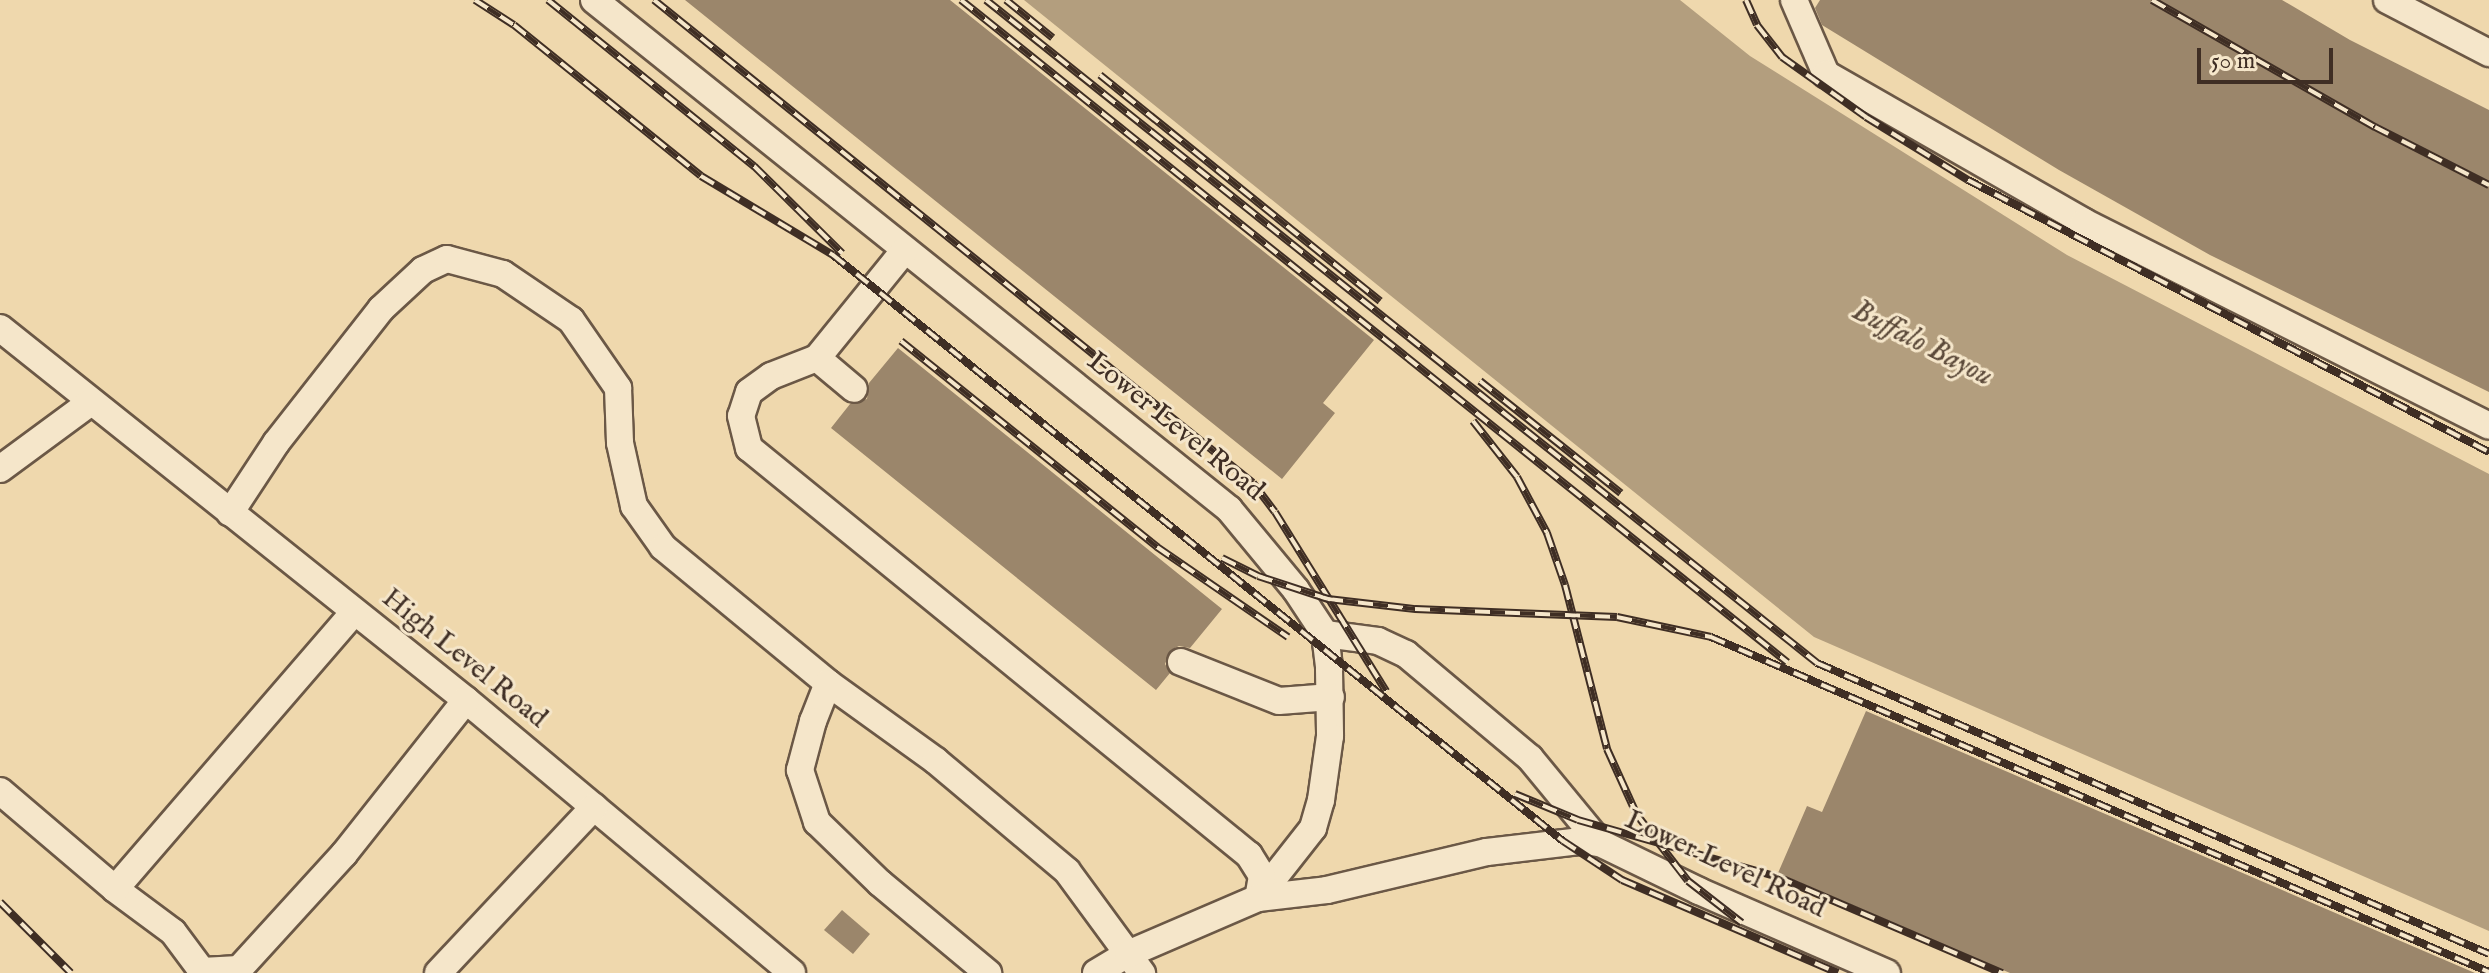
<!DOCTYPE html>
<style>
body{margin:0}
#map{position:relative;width:2489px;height:973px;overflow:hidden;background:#efd8ad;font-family:"IM FELL English",serif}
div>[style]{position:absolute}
.water>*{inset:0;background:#b39e7e}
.building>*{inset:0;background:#9b866b}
.roads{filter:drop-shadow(2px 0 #6b5846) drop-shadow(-2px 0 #6b5846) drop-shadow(0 2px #6b5846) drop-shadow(0 -2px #6b5846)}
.minor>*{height:26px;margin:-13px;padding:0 13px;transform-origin:13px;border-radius:13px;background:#f5e6ca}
.rail>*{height:8px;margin-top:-4px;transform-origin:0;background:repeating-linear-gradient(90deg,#f5e6ca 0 15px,#3f2e24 0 30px);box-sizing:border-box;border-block:2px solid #3f2e24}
span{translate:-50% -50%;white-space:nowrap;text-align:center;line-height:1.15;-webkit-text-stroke:6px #f5e6ca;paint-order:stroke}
.street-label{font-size:28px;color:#3f2e24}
.water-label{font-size:30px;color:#5c4a3a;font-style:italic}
.scale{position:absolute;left:2197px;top:48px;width:136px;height:36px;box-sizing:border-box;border:4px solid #3f2e24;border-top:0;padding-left:10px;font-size:24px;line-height:28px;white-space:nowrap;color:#3f2e24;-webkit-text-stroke:6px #f5e6ca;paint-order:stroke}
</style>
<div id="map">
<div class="water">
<div style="clip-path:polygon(1024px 0,1680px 0,1750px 56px,2067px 255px,2489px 474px,2489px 931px,1814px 637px)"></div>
</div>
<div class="building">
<div style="clip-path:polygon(685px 0,950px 0,1374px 340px,1323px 403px,1335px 413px,1282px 479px)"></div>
<div style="clip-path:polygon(1820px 0,2282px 0,2350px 40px,2489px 110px,2489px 392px,2210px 255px,2059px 170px,1822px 25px,1815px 8px)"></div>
<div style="clip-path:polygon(898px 348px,1222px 609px,1190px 648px,1179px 646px,1171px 650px,1165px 664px,1170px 673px,1156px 690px,831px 428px,850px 404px,867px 399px,869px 383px)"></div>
<div style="clip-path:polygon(1866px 711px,2475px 973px,2010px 973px,1778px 873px,1807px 806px,1822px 812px)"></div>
<div style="clip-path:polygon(842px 910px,870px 934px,853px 954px,824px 930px)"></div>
</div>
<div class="roads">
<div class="minor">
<div style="left:594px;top:0;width:814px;rotate:38.71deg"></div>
<div style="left:1229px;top:509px;width:105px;rotate:50.4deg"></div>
<div style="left:1296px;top:590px;width:53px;rotate:56.6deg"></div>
<div style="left:1325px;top:634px;width:35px;rotate:83deg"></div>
<div style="left:1329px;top:669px;width:67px;rotate:89.1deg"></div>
<div style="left:1330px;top:736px;width:65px;rotate:98deg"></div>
<div style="left:1321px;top:800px;width:29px;rotate:106deg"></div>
<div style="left:1313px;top:828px;width:89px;rotate:128.2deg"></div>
<div style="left:1794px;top:0;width:81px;rotate:66.6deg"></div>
<div style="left:1826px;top:74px;width:297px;rotate:29.8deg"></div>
<div style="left:2084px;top:222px;width:453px;rotate:26.7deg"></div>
<div style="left:2387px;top:0;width:115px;rotate:27.5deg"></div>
<div style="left:904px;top:251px;width:138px;rotate:129.1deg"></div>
<div style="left:817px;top:358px;width:49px;rotate:158.6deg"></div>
<div style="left:771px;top:376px;width:27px;rotate:144deg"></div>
<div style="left:749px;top:392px;width:25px;rotate:108deg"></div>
<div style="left:741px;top:416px;width:33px;rotate:76deg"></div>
<div style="left:749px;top:448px;width:645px;rotate:39.15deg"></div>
<div style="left:1249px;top:855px;width:25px;rotate:58deg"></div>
<div style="left:1262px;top:876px;width:22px;rotate:100deg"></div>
<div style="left:0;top:328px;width:596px;rotate:38.6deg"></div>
<div style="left:466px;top:700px;width:425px;rotate:39.9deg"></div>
<div style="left:817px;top:358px;width:48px;rotate:40deg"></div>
<div style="left:0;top:469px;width:113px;rotate:-36.4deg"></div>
<div style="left:230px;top:513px;width:84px;rotate:-56.7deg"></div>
<div style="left:276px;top:443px;width:170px;rotate:-51.9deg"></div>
<div style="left:381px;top:309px;width:57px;rotate:-42.9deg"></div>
<div style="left:423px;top:270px;width:26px;rotate:-25deg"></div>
<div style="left:447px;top:259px;width:58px;rotate:15deg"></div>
<div style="left:503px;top:274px;width:82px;rotate:34.1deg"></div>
<div style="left:571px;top:320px;width:83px;rotate:55.3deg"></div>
<div style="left:618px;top:388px;width:55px;rotate:87.9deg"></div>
<div style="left:620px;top:443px;width:65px;rotate:77.5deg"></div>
<div style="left:634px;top:506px;width:50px;rotate:54.7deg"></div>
<div style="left:663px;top:547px;width:214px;rotate:39.5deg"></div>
<div style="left:828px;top:683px;width:133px;rotate:35.8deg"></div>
<div style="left:936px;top:761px;width:171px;rotate:40deg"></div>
<div style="left:1067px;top:871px;width:127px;rotate:53.7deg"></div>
<div style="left:1325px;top:634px;width:53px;rotate:7.5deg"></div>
<div style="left:1378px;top:641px;width:31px;rotate:25deg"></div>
<div style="left:1406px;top:654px;width:162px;rotate:40deg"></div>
<div style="left:1530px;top:758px;width:110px;rotate:50.5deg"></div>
<div style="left:1181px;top:662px;width:105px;rotate:21.7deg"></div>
<div style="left:1279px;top:701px;width:52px;rotate:-4.4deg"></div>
<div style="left:828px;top:683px;width:41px;rotate:111.5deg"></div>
<div style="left:813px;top:721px;width:51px;rotate:104.9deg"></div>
<div style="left:800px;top:770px;width:55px;rotate:71.9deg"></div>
<div style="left:817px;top:822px;width:88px;rotate:44.1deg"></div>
<div style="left:880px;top:883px;width:141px;rotate:39.8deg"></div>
<div style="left:0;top:791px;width:151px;rotate:40.4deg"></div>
<div style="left:115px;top:889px;width:72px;rotate:36.6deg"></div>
<div style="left:173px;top:932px;width:49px;rotate:53.4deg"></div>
<div style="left:202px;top:971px;width:37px;rotate:-3deg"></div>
<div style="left:239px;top:969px;width:156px;rotate:-47.6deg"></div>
<div style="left:344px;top:854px;width:196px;rotate:-51.6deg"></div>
<div style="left:115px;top:889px;width:366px;rotate:-49.2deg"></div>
<div style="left:438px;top:973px;width:228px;rotate:-46.8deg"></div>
<div style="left:1096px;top:973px;width:37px;rotate:-31deg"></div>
<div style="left:1128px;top:954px;width:142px;rotate:-23.3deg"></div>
<div style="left:1258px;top:898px;width:69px;rotate:-6.6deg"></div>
<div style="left:1327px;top:890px;width:164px;rotate:-13.4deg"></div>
<div style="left:1487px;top:852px;width:95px;rotate:-6.7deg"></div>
<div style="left:1581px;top:841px;width:19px;rotate:6deg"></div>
<div style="left:1600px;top:843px;width:110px;rotate:25.9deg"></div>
<div style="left:1699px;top:891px;width:205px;rotate:23.6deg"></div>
</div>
</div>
<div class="rail">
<div style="left:475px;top:0;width:46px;rotate:32.7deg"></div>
<div style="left:514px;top:25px;width:240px;rotate:38.9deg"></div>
<div style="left:701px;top:176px;width:154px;rotate:30.9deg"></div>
<div style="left:833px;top:255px;width:936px;rotate:38.76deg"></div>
<div style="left:1563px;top:841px;width:71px;rotate:33.5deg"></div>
<div style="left:1622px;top:880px;width:235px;rotate:23.3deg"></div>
<div style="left:548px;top:0;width:265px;rotate:38.9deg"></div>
<div style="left:754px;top:166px;width:124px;rotate:44.7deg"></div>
<div style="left:654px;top:0;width:769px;rotate:38.88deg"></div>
<div style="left:1253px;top:483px;width:36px;rotate:53deg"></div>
<div style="left:1275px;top:512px;width:211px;rotate:58.2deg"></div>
<div style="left:961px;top:0;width:1059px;rotate:38.71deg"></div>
<div style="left:986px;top:0;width:1063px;rotate:38.58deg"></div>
<div style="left:1817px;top:663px;width:732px;rotate:23.41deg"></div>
<div style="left:1006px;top:0;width:60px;rotate:39deg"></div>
<div style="left:1746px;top:0;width:27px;rotate:66deg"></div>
<div style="left:1757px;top:25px;width:41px;rotate:52deg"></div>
<div style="left:1782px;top:57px;width:103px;rotate:35.5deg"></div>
<div style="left:1866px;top:117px;width:120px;rotate:31.7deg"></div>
<div style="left:1968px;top:180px;width:588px;rotate:27.57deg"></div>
<div style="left:2152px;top:0;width:257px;rotate:29.7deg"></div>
<div style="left:2375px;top:127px;width:128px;rotate:27deg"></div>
<div style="left:1100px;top:75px;width:360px;rotate:38.9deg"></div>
<div style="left:901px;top:341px;width:329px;rotate:38.8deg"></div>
<div style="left:1157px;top:547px;width:159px;rotate:34.5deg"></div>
<div style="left:1480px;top:381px;width:180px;rotate:38.5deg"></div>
<div style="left:1473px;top:421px;width:71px;rotate:51.8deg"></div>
<div style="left:1517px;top:477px;width:64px;rotate:61.8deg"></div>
<div style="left:1547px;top:533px;width:55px;rotate:70.9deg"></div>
<div style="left:1565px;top:585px;width:169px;rotate:75.6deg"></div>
<div style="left:1607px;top:749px;width:72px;rotate:65.6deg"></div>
<div style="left:1637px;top:815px;width:83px;rotate:52.3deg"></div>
<div style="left:1688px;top:881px;width:68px;rotate:37.9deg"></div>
<div style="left:1222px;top:558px;width:40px;rotate:26.6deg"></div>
<div style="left:1258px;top:576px;width:74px;rotate:18.2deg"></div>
<div style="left:1328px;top:599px;width:88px;rotate:6.6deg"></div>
<div style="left:1415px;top:609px;width:202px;rotate:2.3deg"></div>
<div style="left:1617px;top:617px;width:96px;rotate:12deg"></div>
<div style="left:1711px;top:637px;width:847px;rotate:23.3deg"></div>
<div style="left:1515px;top:794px;width:68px;rotate:22.4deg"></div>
<div style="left:1578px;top:820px;width:208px;rotate:15.9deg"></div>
<div style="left:1778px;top:877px;width:244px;rotate:23.2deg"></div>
<div style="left:0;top:902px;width:100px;rotate:45deg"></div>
</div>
<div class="street-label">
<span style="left:1175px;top:427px;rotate:39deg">Lower Level Road</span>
<span style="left:464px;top:659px;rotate:39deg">High Level Road</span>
<span style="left:1725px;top:865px;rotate:25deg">Lower Level Road</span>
</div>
<div class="water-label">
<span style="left:1922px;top:344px;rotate:27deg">Buffalo Bayou</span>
</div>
<div class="scale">50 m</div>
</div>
